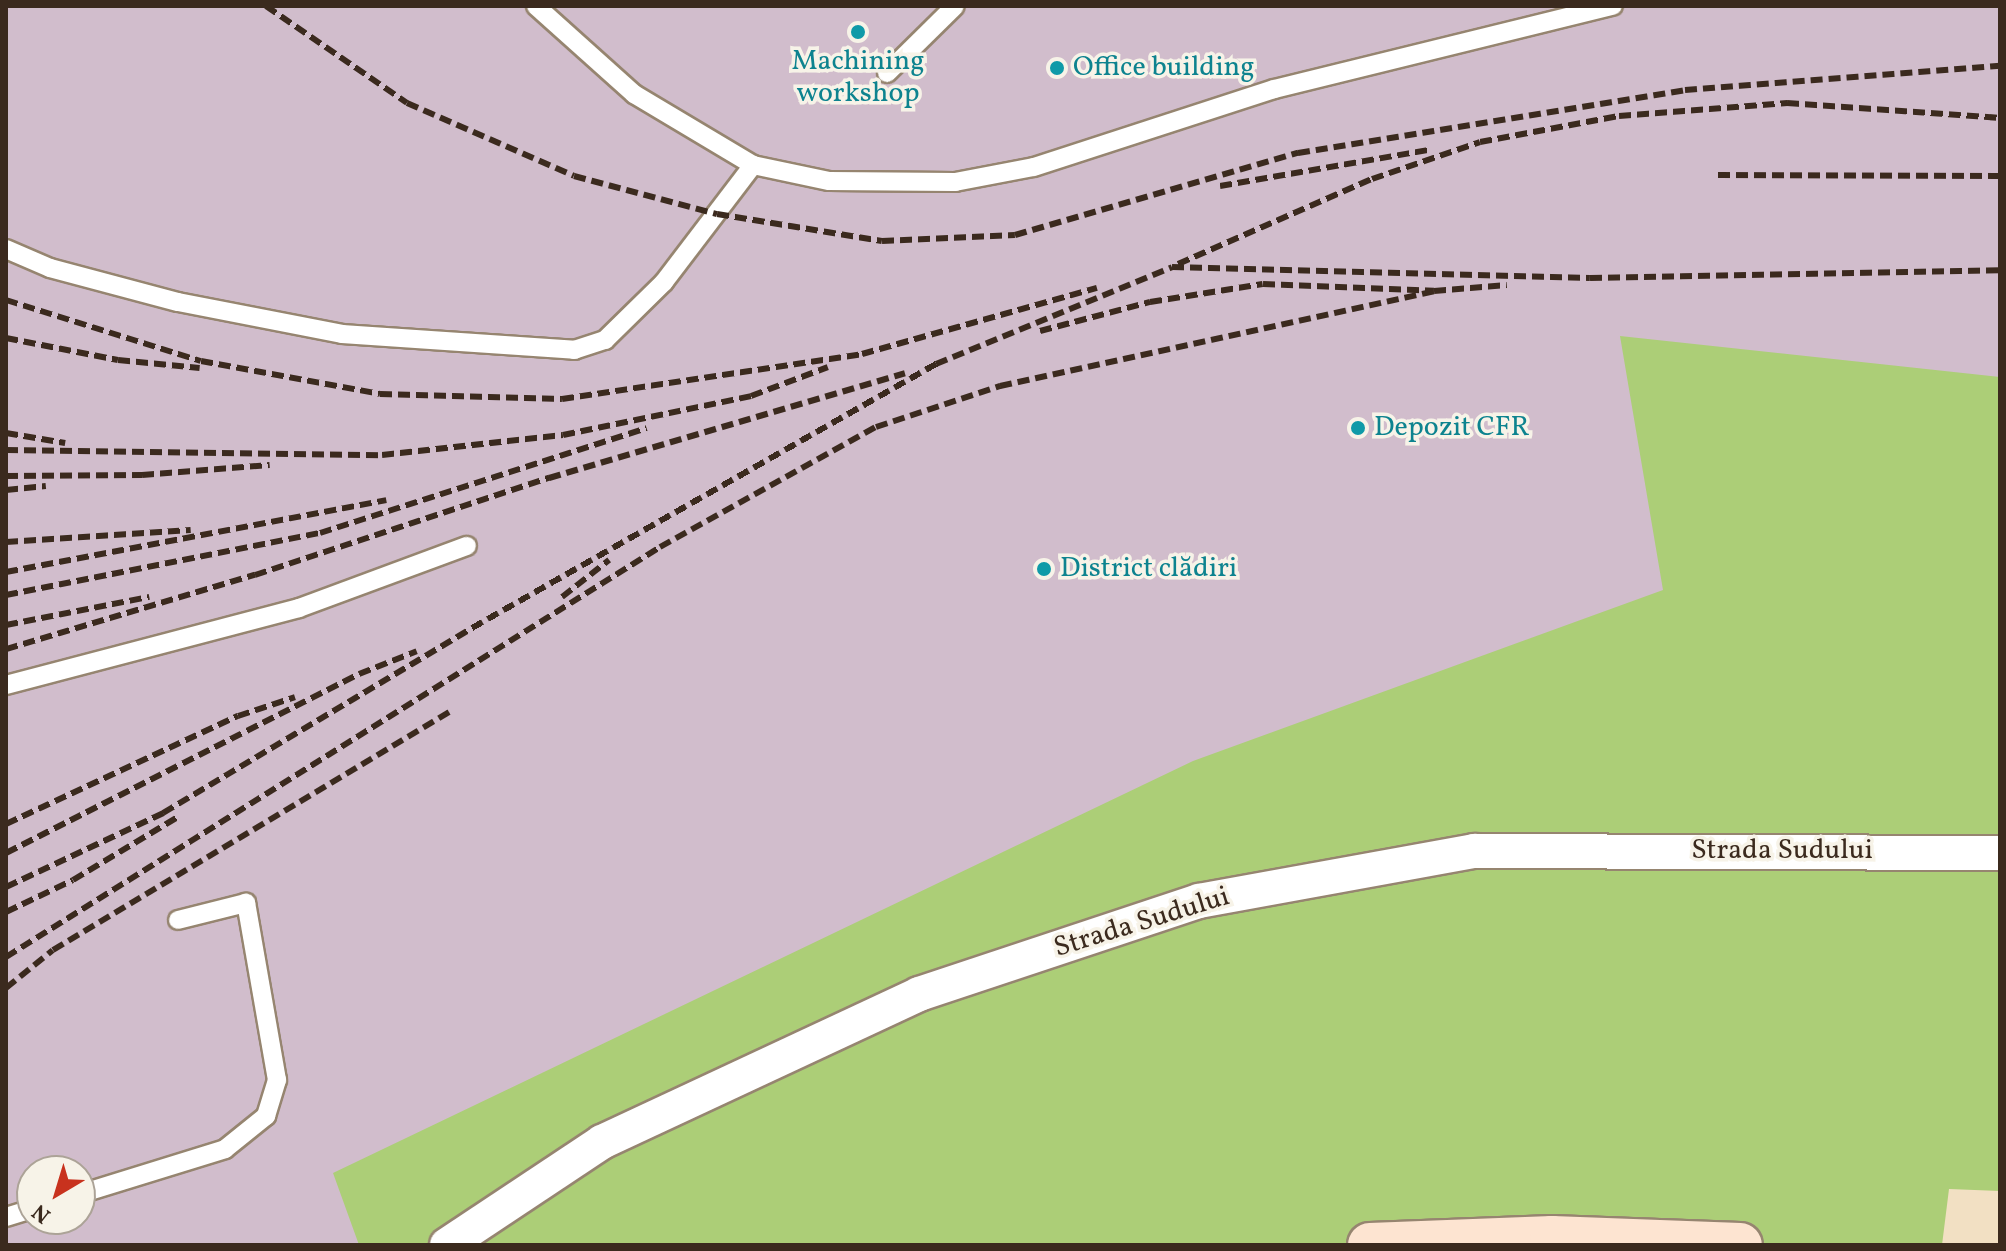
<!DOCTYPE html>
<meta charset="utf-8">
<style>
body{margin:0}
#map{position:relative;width:2006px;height:1251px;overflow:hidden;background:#f2e0c3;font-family:Vollkorn,serif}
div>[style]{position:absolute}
.industrial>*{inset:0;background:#d1bdcc}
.green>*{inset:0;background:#acce77}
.roads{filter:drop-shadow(2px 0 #968570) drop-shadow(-2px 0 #968570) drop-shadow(0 2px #968570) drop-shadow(0 -2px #968570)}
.lane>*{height:18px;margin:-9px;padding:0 9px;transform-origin:9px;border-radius:9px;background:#fff}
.street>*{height:34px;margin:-17px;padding:0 17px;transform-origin:17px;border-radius:17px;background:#fff}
.secondary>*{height:44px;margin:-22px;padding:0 22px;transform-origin:22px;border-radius:22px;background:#fde4d1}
.rail>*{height:6px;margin-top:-3px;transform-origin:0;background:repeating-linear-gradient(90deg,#3b2a1e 0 12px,transparent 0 18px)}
.dots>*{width:22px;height:22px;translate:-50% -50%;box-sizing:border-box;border:4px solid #f7f3e8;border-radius:50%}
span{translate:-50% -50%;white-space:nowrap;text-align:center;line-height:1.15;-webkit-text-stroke:7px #f7f3e8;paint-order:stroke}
.culture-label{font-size:28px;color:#0d838f}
.left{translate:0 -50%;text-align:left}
.street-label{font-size:28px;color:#3b2a1e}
.frame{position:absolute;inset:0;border:8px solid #3b2a1e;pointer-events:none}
.north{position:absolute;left:16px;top:1155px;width:80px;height:80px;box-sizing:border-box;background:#f7f3e8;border:2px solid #aca397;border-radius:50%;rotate:218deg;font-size:22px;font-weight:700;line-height:32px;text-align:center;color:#3b2a1e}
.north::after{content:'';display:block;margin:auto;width:28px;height:36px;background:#c8321e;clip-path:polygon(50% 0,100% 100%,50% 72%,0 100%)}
</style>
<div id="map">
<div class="industrial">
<div style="clip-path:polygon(evenodd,6px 6px,2000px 6px,2000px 915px,572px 1245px,6px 1245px,6px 6px,32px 1171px,80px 1171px,80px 1219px,32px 1219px,32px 1171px)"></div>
</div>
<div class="green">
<div style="clip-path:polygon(1620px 336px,2000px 377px,2000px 1191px,1949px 1189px,1942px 1245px,359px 1245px,333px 1173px,1193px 761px,1663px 590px)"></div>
</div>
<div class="roads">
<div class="lane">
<div style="left:536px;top:6px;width:132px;rotate:41.9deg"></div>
<div style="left:634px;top:94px;width:139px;rotate:30.8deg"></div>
<div style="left:753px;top:165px;width:78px;rotate:11.9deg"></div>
<div style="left:829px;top:181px;width:126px;rotate:0.5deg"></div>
<div style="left:955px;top:182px;width:80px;rotate:-10.8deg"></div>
<div style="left:1034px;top:167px;width:252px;rotate:-18deg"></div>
<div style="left:1274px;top:89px;width:349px;rotate:-13.8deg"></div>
<div style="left:887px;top:73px;width:95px;rotate:-44.6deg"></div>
<div style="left:6px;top:249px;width:48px;rotate:23.4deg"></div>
<div style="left:50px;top:268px;width:132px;rotate:14.9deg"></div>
<div style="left:178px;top:302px;width:167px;rotate:11deg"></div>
<div style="left:342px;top:334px;width:233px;rotate:3.9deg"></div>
<div style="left:574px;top:350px;width:33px;rotate:-18deg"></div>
<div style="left:605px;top:340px;width:83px;rotate:-44.5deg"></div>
<div style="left:664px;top:282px;width:147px;rotate:-52.7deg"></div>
<div style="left:6px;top:685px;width:303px;rotate:-14.7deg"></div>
<div style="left:299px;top:608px;width:179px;rotate:-20.3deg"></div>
<div style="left:80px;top:1194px;width:152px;rotate:-17.2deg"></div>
<div style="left:225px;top:1149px;width:53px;rotate:-38.8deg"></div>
<div style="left:266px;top:1116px;width:38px;rotate:-73deg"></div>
<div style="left:277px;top:1080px;width:180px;rotate:-99.9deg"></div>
<div style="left:246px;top:903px;width:70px;rotate:166deg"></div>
<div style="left:6px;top:1217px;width:27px;rotate:-17deg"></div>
</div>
<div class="street">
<div style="left:447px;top:1245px;width:186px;rotate:-33.6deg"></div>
<div style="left:602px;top:1142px;width:350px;rotate:-25deg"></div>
<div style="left:919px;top:994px;width:295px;rotate:-18.4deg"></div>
<div style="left:1199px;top:901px;width:280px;rotate:-10.3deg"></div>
<div style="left:1474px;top:851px;width:526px;rotate:0.22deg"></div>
</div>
<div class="secondary">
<div style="left:1370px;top:1245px;width:182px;rotate:-2.2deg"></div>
<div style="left:1552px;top:1238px;width:188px;rotate:2.1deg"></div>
</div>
</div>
<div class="rail">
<div style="left:266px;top:6px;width:171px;rotate:34.5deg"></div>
<div style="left:407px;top:103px;width:182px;rotate:23.6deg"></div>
<div style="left:574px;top:176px;width:148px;rotate:14.9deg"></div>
<div style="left:717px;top:214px;width:167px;rotate:9.3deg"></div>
<div style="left:882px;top:241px;width:133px;rotate:-2.6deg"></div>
<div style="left:1015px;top:235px;width:295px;rotate:-16.2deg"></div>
<div style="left:1298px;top:153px;width:392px;rotate:-9.2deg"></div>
<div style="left:1685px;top:90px;width:316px;rotate:-4.4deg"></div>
<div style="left:1718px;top:175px;width:282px;rotate:0.2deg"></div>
<div style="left:1220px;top:186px;width:212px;rotate:-9.8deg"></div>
<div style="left:1178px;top:264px;width:212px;rotate:-23.7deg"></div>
<div style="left:1372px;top:179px;width:114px;rotate:-18.9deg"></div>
<div style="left:1480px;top:142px;width:141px;rotate:-10.6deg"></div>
<div style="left:1619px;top:116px;width:169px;rotate:-4.4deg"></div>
<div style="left:1787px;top:103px;width:214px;rotate:4deg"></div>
<div style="left:6px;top:300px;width:204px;rotate:17.4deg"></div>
<div style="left:201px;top:361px;width:182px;rotate:10.4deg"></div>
<div style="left:380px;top:394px;width:182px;rotate:1.6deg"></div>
<div style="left:562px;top:399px;width:303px;rotate:-8.5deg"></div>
<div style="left:862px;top:354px;width:244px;rotate:-15.7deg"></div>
<div style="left:1040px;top:331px;width:114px;rotate:-14.8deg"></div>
<div style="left:1150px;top:302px;width:114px;rotate:-9.1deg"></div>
<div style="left:1263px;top:284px;width:171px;rotate:2.3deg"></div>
<div style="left:1434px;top:291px;width:73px;rotate:-4.7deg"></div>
<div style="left:6px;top:338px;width:114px;rotate:11.1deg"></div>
<div style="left:118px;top:360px;width:82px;rotate:5.6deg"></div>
<div style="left:6px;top:433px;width:60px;rotate:9.6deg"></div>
<div style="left:6px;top:450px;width:376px;rotate:0.8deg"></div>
<div style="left:382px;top:455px;width:182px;rotate:-6.3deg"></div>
<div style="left:563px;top:435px;width:192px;rotate:-11.7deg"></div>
<div style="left:751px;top:396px;width:82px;rotate:-20.6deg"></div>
<div style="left:6px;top:476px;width:136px;rotate:-0.4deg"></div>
<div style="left:142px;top:475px;width:128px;rotate:-4.5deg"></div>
<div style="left:6px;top:490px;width:40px;rotate:-5.7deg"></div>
<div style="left:6px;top:542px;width:185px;rotate:-3.7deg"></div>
<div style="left:6px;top:572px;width:387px;rotate:-10.7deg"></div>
<div style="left:6px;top:595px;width:320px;rotate:-11.2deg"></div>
<div style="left:320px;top:533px;width:343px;rotate:-17.8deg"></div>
<div style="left:562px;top:597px;width:60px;rotate:-38.2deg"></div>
<div style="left:6px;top:625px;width:146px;rotate:-11.1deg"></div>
<div style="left:6px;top:649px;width:260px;rotate:-16.6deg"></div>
<div style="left:255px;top:575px;width:310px;rotate:-18.3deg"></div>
<div style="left:549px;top:478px;width:371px;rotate:-16.4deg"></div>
<div style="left:6px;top:824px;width:256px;rotate:-25deg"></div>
<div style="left:238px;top:716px;width:60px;rotate:-18.4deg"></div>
<div style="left:6px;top:853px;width:396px;rotate:-26.9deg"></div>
<div style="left:359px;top:674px;width:62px;rotate:-21.6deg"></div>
<div style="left:6px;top:887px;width:174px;rotate:-25.2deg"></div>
<div style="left:163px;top:813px;width:360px;rotate:-30.9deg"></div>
<div style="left:472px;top:628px;width:534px;rotate:-29.64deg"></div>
<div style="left:936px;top:364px;width:255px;rotate:-22.3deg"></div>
<div style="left:1172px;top:267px;width:418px;rotate:1.5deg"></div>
<div style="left:1590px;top:278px;width:410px;rotate:-1.1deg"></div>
<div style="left:6px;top:912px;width:74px;rotate:-25.5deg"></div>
<div style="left:73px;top:880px;width:122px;rotate:-31deg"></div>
<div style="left:6px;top:957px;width:772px;rotate:-32.08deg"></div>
<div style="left:660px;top:547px;width:247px;rotate:-29.1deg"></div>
<div style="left:876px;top:427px;width:131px;rotate:-18.3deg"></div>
<div style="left:1000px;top:386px;width:444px;rotate:-12.3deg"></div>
<div style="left:6px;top:988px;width:60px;rotate:-39deg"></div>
<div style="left:53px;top:950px;width:468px;rotate:-31deg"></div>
</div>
<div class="dots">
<div style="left:858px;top:32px;background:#0f9aa8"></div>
<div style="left:1057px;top:68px;background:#0f9aa8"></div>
<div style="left:1358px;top:428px;background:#0f9aa8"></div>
<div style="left:1044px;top:569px;background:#0f9aa8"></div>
</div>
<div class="culture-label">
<span style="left:858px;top:78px">Machining<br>workshop</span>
<span class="left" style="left:1073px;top:68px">Office building</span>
<span class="left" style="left:1374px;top:428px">Depozit CFR</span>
<span class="left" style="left:1060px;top:569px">District clădiri</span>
</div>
<div class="street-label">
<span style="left:1782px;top:851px">Strada Sudului</span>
<span style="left:1142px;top:923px;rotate:-17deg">Strada Sudului</span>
</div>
<div class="frame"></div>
<div class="north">N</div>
</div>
